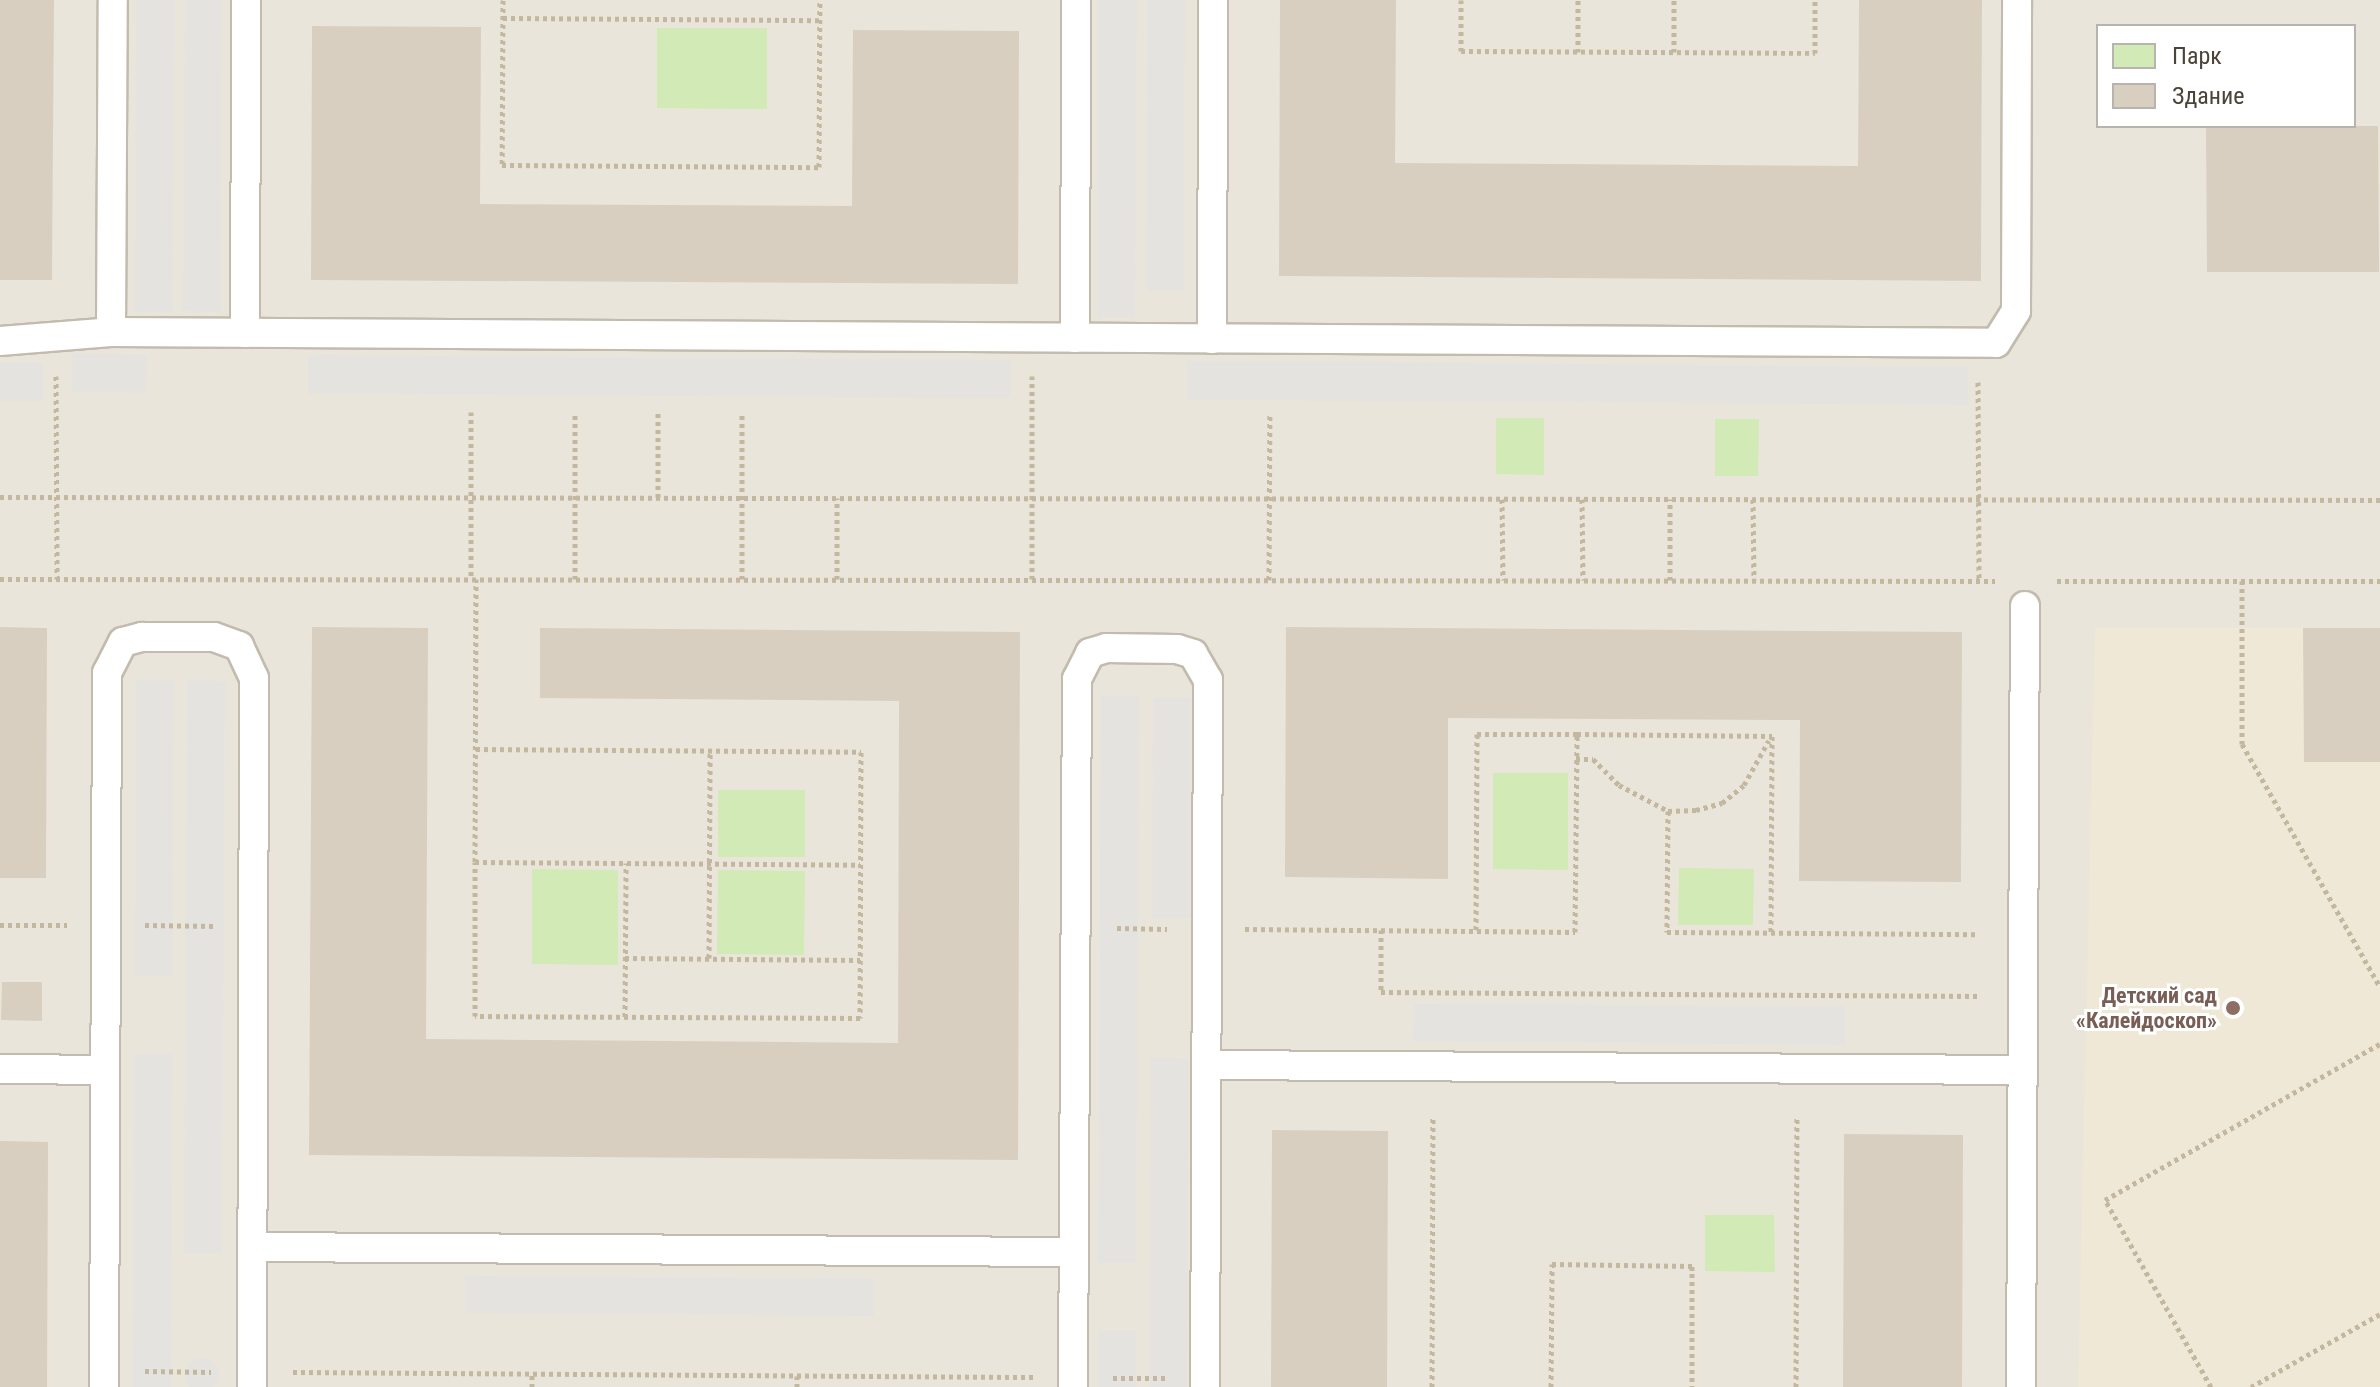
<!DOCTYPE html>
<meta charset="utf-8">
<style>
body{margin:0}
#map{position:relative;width:2380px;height:1387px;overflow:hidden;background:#f6f3ec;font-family:"Roboto Condensed",sans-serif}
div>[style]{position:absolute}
.residential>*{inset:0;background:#eae5da}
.education>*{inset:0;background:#efe8d6}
.green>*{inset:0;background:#d2eab5}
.parking>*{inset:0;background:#e5e3e0}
.round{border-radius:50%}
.building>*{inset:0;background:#d8cfc1}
.path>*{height:5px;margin-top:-2.5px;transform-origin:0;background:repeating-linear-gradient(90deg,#c4b79f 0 4px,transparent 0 8px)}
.roads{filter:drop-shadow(2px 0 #c2bbae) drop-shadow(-2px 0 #c2bbae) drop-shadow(0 2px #c2bbae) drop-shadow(0 -2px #c2bbae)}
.lane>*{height:28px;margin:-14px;padding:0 14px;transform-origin:14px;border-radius:14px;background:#fff}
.dots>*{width:22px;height:22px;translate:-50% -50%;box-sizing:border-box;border:4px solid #fff;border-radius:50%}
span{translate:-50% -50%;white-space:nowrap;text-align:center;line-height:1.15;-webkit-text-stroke:6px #fff;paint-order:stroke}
.education-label{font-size:22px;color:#785e54;font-weight:700}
.right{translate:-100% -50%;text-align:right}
.legend{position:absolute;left:2096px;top:24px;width:260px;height:104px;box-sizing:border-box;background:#fff;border:2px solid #b7b4b0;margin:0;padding:10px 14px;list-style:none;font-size:24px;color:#4b4439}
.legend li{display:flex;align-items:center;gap:16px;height:40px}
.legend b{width:40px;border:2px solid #b7b4b0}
</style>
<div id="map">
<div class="residential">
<div style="clip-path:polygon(evenodd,0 0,2380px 0,2380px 1387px,0 1387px,0 0,2098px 26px,2354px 26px,2354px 126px,2098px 126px,2098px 26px)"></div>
</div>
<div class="education">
<div style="clip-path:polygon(2095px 628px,2380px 628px,2380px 1387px,2078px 1387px)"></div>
</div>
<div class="green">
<div style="clip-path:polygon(657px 28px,767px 28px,767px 109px,657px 108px)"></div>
<div style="clip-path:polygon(1496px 418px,1544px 418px,1544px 475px,1496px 474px)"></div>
<div style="clip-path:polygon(1715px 419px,1759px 419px,1758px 476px,1715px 476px)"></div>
<div style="clip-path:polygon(1493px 773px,1568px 773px,1568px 870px,1493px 869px)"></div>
<div style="clip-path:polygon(718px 790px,805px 790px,805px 857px,718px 857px)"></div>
<div style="clip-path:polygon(1679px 868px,1754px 869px,1753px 925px,1678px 925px)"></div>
<div style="clip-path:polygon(532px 869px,618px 870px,618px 965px,532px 964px)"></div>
<div style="clip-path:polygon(718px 870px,805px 871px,804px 955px,717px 954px)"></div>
<div style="clip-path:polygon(1705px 1215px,1774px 1215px,1775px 1272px,1705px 1271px)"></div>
</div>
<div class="parking">
<div style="clip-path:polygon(136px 0,175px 0,173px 312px,135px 312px)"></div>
<div style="clip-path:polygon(185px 0,222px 0,221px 312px,183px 311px)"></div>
<div style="clip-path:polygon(1098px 0,1137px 0,1135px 317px,1097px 317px)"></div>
<div style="clip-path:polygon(1147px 0,1185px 0,1184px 291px,1146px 291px)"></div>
<div style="clip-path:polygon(72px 354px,147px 355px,146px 393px,72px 392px)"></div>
<div style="clip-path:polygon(308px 355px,1011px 360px,1011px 398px,308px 394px)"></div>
<div style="clip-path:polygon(1187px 361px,1968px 367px,1968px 405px,1187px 400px)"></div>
<div style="clip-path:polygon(0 363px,43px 363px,43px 401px,0 401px)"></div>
<div style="clip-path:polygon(136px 680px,174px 680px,173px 976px,135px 976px)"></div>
<div style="clip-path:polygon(187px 680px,225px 681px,222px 1253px,184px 1253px)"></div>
<div style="clip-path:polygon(1101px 696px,1139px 696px,1136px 1263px,1098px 1263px)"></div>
<div style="clip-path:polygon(1153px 698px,1191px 698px,1190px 918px,1152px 918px)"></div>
<div style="clip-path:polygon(1414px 1004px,1845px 1006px,1845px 1045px,1413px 1041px)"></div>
<div style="clip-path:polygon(134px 1054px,173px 1054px,171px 1387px,133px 1387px)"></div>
<div style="clip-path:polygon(1151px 1058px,1189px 1059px,1187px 1387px,1150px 1387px)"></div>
<div style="clip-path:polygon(465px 1276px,874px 1278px,874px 1316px,465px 1313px)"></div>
<div style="clip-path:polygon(1098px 1331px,1136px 1331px,1136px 1387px,1098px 1387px)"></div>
<div class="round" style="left:185px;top:1358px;width:34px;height:34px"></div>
</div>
<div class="building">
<div style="clip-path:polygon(0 0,54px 0,52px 280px,0 280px)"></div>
<div style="clip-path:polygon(1280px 0,1396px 0,1395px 163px,1858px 166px,1859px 0,1982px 0,1981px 281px,1279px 276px)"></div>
<div style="clip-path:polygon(312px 26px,481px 27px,480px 204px,852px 206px,853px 30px,1019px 31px,1018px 284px,311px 280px)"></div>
<div style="clip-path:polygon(2206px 126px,2378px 126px,2379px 272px,2207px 272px)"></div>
<div style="clip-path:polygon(0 627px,47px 628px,46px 878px,0 878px)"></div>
<div style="clip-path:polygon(312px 627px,428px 628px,426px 1039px,898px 1043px,899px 701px,540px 698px,540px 628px,1020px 632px,1018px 1160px,309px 1155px)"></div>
<div style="clip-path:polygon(1286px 627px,1962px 632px,1961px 882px,1799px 881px,1800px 720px,1448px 718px,1448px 879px,1285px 877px)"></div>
<div style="clip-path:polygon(2303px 628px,2380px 628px,2380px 762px,2304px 762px)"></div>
<div style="clip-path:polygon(2px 982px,42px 982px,42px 1021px,1px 1020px)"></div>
<div style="clip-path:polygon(1272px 1130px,1388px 1131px,1387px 1387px,1271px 1387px)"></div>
<div style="clip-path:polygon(1844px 1134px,1963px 1135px,1962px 1387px,1843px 1387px)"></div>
<div style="clip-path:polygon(0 1141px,48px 1142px,47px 1387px,0 1387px)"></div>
</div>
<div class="path">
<div style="left:503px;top:0;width:165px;rotate:90.3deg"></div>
<div style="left:502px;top:165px;width:317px;rotate:0.4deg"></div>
<div style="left:819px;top:167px;width:167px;rotate:-89.7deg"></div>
<div style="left:1461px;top:0;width:51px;rotate:90deg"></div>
<div style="left:1461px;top:51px;width:354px;rotate:0.3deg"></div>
<div style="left:1815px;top:53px;width:53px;rotate:-90deg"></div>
<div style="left:503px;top:18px;width:317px;rotate:0.4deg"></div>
<div style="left:1578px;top:52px;width:52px;rotate:-90deg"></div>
<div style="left:1674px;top:52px;width:52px;rotate:-90deg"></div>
<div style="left:56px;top:376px;width:203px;rotate:89.7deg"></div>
<div style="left:1032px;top:376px;width:203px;rotate:90deg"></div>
<div style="left:1978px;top:382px;width:199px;rotate:89.7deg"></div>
<div style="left:471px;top:412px;width:167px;rotate:90deg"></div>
<div style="left:0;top:497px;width:2380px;rotate:0.07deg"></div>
<div style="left:658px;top:497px;width:85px;rotate:-90deg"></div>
<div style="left:1502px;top:499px;width:81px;rotate:89.3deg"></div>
<div style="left:1582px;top:499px;width:81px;rotate:89.3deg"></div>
<div style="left:1753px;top:499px;width:81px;rotate:89.3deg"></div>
<div style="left:0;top:579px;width:1995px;rotate:0.06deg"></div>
<div style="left:575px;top:579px;width:167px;rotate:-90deg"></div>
<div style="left:742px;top:579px;width:167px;rotate:-90deg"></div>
<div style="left:837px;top:579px;width:81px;rotate:-90deg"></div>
<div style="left:1269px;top:580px;width:167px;rotate:-89.7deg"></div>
<div style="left:1670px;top:580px;width:81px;rotate:-90deg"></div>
<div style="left:2057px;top:581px;width:323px"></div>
<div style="left:2242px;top:581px;width:163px;rotate:90deg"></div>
<div style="left:2242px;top:744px;width:279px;rotate:60.4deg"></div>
<div style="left:476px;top:749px;width:385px;rotate:0.4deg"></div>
<div style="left:861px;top:752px;width:266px;rotate:90.2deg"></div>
<div style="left:860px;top:1018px;width:385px;rotate:-179.7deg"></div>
<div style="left:475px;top:1016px;width:154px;rotate:-90deg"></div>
<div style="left:475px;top:862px;width:283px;rotate:-89.8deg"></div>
<div style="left:1576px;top:759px;width:17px"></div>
<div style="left:1593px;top:759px;width:37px;rotate:45deg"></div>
<div style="left:1619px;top:785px;width:55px;rotate:28deg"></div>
<div style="left:1668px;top:811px;width:28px;rotate:-2deg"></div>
<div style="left:1696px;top:810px;width:27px;rotate:-15deg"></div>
<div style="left:1722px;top:803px;width:28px;rotate:-39deg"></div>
<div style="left:1744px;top:785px;width:51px;rotate:-60.9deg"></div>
<div style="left:1668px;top:811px;width:121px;rotate:90.5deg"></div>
<div style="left:1667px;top:932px;width:312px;rotate:0.4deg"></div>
<div style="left:475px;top:862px;width:385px;rotate:0.4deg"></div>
<div style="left:0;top:925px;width:67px"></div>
<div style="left:145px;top:925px;width:70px;rotate:0.8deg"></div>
<div style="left:1117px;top:928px;width:50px;rotate:1.1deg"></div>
<div style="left:1245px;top:929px;width:330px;rotate:0.5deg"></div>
<div style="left:1575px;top:932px;width:198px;rotate:-89.4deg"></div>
<div style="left:1381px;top:930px;width:62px;rotate:90deg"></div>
<div style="left:1381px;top:992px;width:598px;rotate:0.38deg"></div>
<div style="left:1476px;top:930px;width:196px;rotate:-89.7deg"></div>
<div style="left:1477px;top:734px;width:100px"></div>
<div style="left:1577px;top:734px;width:195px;rotate:0.6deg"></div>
<div style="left:1772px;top:736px;width:196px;rotate:90.3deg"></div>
<div style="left:625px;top:958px;width:235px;rotate:0.5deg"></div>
<div style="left:709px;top:958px;width:208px;rotate:-89.7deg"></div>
<div style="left:625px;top:1017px;width:154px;rotate:-89.6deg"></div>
<div style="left:145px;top:1371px;width:66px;rotate:0.9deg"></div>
<div style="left:293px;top:1372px;width:742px;rotate:0.39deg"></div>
<div style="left:1113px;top:1378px;width:54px"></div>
<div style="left:532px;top:1387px;width:13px;rotate:-90deg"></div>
<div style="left:797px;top:1387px;width:11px;rotate:-90deg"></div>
<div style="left:1432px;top:1387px;width:271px;rotate:-89.8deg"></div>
<div style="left:1551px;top:1387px;width:123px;rotate:-89.5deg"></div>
<div style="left:1552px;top:1264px;width:140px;rotate:0.8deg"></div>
<div style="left:1692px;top:1266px;width:121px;rotate:90deg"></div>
<div style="left:1796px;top:1387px;width:269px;rotate:-89.8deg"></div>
<div style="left:2211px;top:1387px;width:215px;rotate:-119.5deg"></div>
<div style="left:2105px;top:1200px;width:316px;rotate:-29.6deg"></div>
<div style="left:2251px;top:1387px;width:148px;rotate:-29.5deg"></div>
</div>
<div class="roads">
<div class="lane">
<div style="left:111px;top:332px;width:332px;rotate:-89.7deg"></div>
<div style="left:245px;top:333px;width:333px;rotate:-89.8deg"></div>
<div style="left:1075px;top:338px;width:338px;rotate:-89.8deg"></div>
<div style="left:1212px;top:339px;width:339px;rotate:-89.8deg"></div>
<div style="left:0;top:341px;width:111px;rotate:-4.6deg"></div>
<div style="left:111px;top:332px;width:1885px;rotate:0.33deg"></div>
<div style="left:1996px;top:343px;width:38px;rotate:-58deg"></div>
<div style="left:2016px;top:311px;width:311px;rotate:-89.8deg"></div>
<div style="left:1206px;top:1065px;width:817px;rotate:0.35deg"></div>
<div style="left:0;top:1069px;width:105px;rotate:0.5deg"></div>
<div style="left:252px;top:1247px;width:822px;rotate:0.35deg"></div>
<div style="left:104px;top:1387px;width:714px;rotate:-89.76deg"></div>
<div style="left:107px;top:673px;width:35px;rotate:-63deg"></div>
<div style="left:123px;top:642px;width:20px;rotate:-15deg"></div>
<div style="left:142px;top:637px;width:72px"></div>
<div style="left:214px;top:637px;width:27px;rotate:20deg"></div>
<div style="left:239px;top:646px;width:35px;rotate:65deg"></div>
<div style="left:254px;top:678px;width:709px;rotate:90.16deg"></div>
<div style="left:1073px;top:1387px;width:708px;rotate:-89.68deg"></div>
<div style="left:1077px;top:679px;width:29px;rotate:-63deg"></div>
<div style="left:1090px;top:653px;width:17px;rotate:-17deg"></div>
<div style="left:1106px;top:648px;width:71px;rotate:0.8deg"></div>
<div style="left:1177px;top:649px;width:17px;rotate:17deg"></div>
<div style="left:1193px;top:654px;width:30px;rotate:60deg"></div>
<div style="left:1208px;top:680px;width:707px;rotate:90.24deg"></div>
<div style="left:2021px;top:1387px;width:781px;rotate:-89.71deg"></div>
</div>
</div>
<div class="dots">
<div style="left:2233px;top:1008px;background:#8d6e63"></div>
</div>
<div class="education-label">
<span class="right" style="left:2217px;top:1008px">Детский сад<br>«Калейдоскоп»</span>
</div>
<ul class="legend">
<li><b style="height:22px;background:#d2eab5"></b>Парк</li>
<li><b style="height:22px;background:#d8cfc1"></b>Здание</li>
</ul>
</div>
